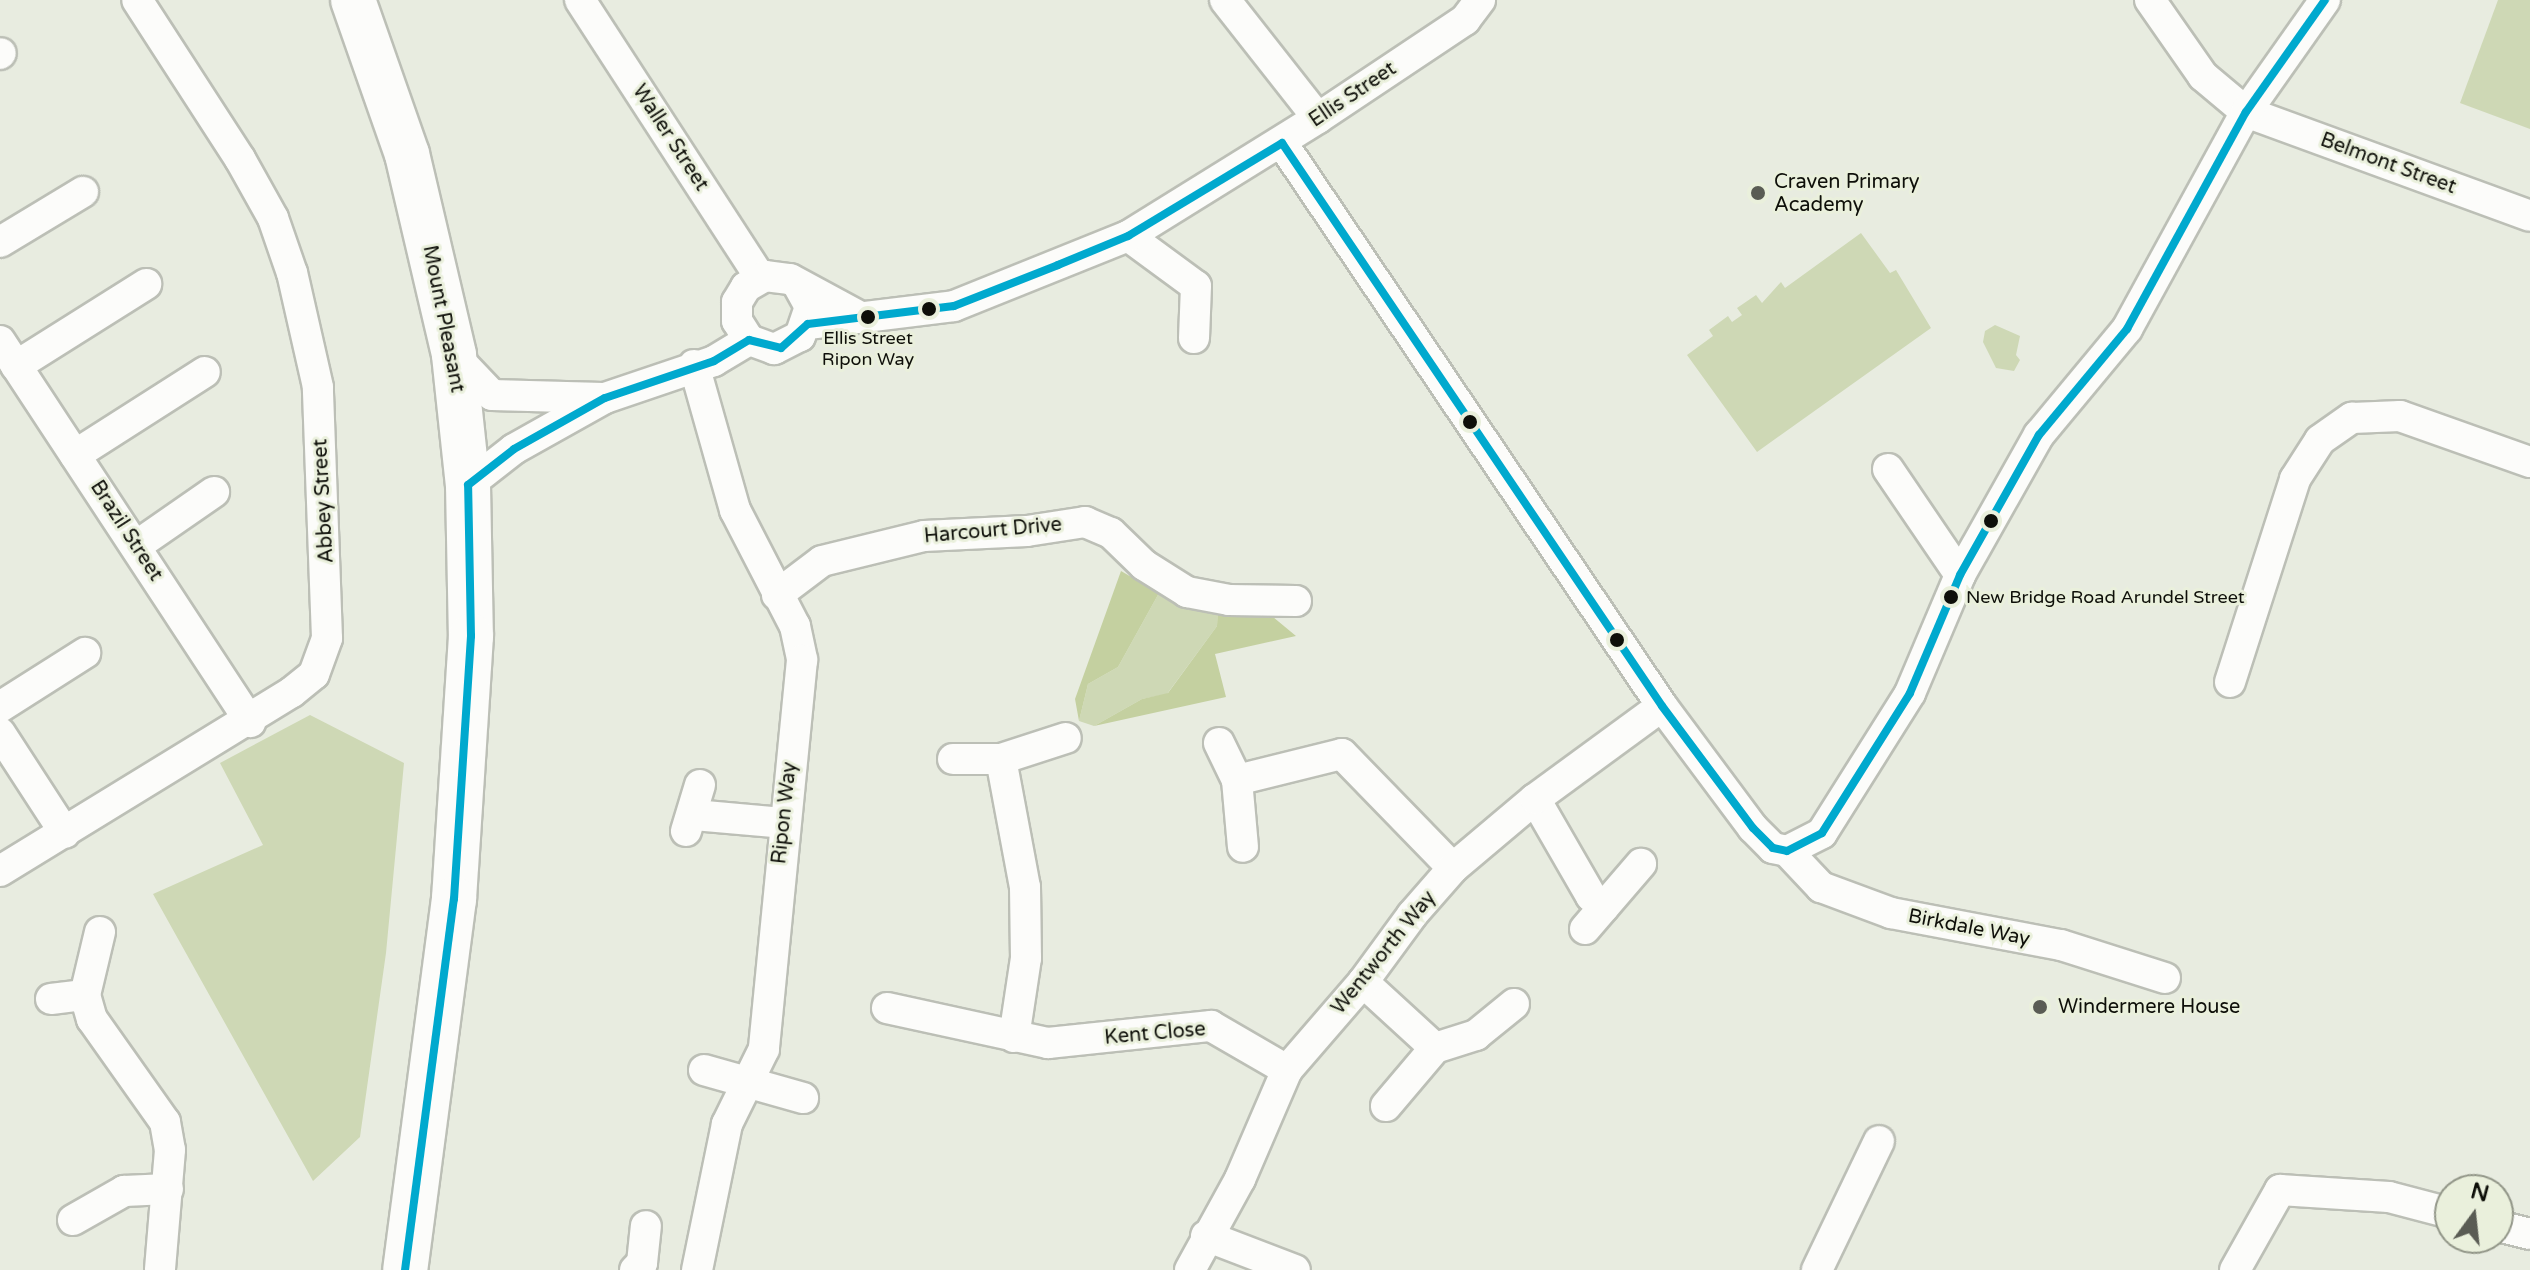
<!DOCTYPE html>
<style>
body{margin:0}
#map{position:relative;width:2530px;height:1270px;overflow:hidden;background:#e8ece0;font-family:"Varela Round",sans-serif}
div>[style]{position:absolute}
.green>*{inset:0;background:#ced8b5}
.forest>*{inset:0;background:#c4d0a0}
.roads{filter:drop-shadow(2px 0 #bcbfb6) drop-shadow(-2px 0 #bcbfb6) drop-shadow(0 2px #bcbfb6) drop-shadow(0 -2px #bcbfb6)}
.street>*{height:30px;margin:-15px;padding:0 15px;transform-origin:15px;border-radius:15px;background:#fcfcfa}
.highway>*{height:44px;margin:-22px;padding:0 22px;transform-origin:22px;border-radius:22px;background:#fcfcfa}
.bus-1>*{height:8px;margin:-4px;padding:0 4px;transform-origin:4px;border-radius:4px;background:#00a9ce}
.dots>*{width:22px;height:22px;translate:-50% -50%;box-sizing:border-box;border:4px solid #eaf0dc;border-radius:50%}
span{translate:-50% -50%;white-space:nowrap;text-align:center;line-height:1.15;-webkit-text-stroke:6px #eaf0dc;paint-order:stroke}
.bus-label{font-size:18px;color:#0e0f09}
.left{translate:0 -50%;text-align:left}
.street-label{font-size:20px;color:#0e0f09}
.poi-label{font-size:20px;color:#0e0f09}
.north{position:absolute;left:2434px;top:1174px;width:80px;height:80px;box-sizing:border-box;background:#eaf0dc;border:2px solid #929688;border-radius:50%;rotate:15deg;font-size:22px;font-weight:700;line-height:32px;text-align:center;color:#0e0f09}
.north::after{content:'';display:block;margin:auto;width:28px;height:36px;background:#5a5c54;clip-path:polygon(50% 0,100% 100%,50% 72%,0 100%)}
</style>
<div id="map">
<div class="green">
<div style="clip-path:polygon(2498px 0,2530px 0,2530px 129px,2460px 103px)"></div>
<div style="clip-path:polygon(1861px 233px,1890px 273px,1896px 270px,1931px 328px,1757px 452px,1687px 355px,1713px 336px,1709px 330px,1728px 316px,1732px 322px,1742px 315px,1737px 308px,1756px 295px,1762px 303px,1781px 282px,1785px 288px)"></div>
<div style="clip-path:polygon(1995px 325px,2020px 336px,2016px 355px,2020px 360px,2014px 371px,1996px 368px,1983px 342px,1985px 331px)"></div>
<div style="clip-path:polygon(1159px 593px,1176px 601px,1218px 607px,1217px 626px,1167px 694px,1142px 699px,1094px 726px,1079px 721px,1088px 684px,1118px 667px)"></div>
<div style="clip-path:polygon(310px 715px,404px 763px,386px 953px,360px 1137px,313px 1181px,153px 894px,263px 845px,220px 763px)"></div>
</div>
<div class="forest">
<div style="clip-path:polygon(1121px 571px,1159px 593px,1118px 667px,1088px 684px,1079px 721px,1075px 699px)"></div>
<div style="clip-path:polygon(1218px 607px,1262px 608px,1296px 636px,1215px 654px,1226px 697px,1094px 726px,1142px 699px,1168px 693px,1217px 626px)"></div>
</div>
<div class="roads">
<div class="street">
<div style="left:580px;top:0;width:330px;rotate:57deg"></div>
<div style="left:1225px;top:0;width:150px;rotate:51.8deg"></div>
<div style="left:2150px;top:0;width:93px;rotate:55.1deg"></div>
<div style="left:2203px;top:76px;width:56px;rotate:39.9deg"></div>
<div style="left:2246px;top:112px;width:302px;rotate:20.1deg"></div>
<div style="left:0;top:54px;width:1px;rotate:-45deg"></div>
<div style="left:1282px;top:143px;width:679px;rotate:55.98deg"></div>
<div style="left:1662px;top:706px;width:152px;rotate:53.3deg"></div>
<div style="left:1753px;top:828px;width:28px;rotate:45deg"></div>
<div style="left:1773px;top:848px;width:14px;rotate:12deg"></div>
<div style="left:1787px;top:851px;width:39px;rotate:-27deg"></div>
<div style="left:1822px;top:833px;width:165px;rotate:-57.8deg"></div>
<div style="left:1910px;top:693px;width:128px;rotate:-67deg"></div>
<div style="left:1960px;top:575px;width:161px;rotate:-60.6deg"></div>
<div style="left:2039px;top:435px;width:138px;rotate:-50.3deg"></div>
<div style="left:2127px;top:329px;width:247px;rotate:-61.3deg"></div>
<div style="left:2246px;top:112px;width:137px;rotate:-54.8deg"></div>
<div style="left:1128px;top:236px;width:84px;rotate:36.3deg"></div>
<div style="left:1196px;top:286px;width:52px;rotate:92.2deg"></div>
<div style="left:0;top:242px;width:97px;rotate:-31.1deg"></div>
<div style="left:798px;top:285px;width:25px;rotate:61deg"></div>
<div style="left:810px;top:307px;width:31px;rotate:109deg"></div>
<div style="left:800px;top:336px;width:29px;rotate:153deg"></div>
<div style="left:774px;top:349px;width:27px;rotate:-160deg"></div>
<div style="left:749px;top:340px;width:22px;rotate:-122deg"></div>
<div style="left:737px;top:321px;width:19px;rotate:-90deg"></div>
<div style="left:737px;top:302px;width:17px;rotate:-59deg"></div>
<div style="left:746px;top:287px;width:22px;rotate:-30deg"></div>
<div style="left:765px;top:276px;width:25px;rotate:7deg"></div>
<div style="left:790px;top:279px;width:82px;rotate:28.4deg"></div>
<div style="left:808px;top:324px;width:147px;rotate:-7deg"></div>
<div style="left:954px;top:306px;width:188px;rotate:-21.9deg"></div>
<div style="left:1128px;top:236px;width:224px;rotate:-31.8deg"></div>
<div style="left:1318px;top:118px;width:177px;rotate:-33.7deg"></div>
<div style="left:1465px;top:20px;width:25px;rotate:-53deg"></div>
<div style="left:0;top:341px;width:456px;rotate:56.7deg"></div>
<div style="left:454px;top:355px;width:55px;rotate:46.5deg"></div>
<div style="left:492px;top:395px;width:111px;rotate:1.5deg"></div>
<div style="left:694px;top:365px;width:151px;rotate:74.2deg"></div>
<div style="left:735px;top:510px;width:131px;rotate:62.7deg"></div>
<div style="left:795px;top:626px;width:35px;rotate:78deg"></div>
<div style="left:802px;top:660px;width:391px;rotate:95.6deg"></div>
<div style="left:764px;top:1049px;width:84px;rotate:116.3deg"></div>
<div style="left:727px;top:1124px;width:149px;rotate:101.6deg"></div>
<div style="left:16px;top:366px;width:154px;rotate:-32.2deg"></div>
<div style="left:75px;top:455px;width:154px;rotate:-32.6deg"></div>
<div style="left:1888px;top:469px;width:128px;rotate:55.8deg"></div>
<div style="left:468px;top:485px;width:58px;rotate:-38deg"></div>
<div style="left:514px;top:449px;width:104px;rotate:-29.3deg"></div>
<div style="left:605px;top:398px;width:115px;rotate:-18.7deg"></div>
<div style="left:714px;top:361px;width:41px;rotate:-31deg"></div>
<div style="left:136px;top:546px;width:95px;rotate:-34.7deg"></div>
<div style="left:777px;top:595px;width:56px;rotate:-37.1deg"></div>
<div style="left:822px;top:561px;width:105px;rotate:-13.8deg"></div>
<div style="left:924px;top:536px;width:103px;rotate:-2.8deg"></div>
<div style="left:1027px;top:531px;width:59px;rotate:-8.8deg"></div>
<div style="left:1085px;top:522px;width:28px;rotate:23deg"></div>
<div style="left:1111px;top:533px;width:46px;rotate:44.1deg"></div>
<div style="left:1144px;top:565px;width:51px;rotate:32.1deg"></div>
<div style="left:1187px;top:592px;width:43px;rotate:10.8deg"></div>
<div style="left:1229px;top:600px;width:67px;rotate:0.9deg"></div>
<div style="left:2230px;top:682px;width:213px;rotate:-72.2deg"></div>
<div style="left:2295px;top:479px;width:46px;rotate:-57.3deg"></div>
<div style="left:2320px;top:440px;width:39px;rotate:-35deg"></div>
<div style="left:2352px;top:418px;width:48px;rotate:-2.4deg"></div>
<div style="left:2400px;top:416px;width:138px;rotate:19.5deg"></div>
<div style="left:0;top:707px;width:101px;rotate:-32.4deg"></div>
<div style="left:0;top:733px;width:119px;rotate:57deg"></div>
<div style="left:1219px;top:743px;width:41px;rotate:64.1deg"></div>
<div style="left:1237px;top:780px;width:67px;rotate:84.9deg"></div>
<div style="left:953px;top:759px;width:48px"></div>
<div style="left:1001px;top:759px;width:68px;rotate:-17.9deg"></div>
<div style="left:1001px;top:759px;width:130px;rotate:79.4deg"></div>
<div style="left:1025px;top:887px;width:71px;rotate:89.2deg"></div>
<div style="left:1026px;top:958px;width:80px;rotate:98.6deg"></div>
<div style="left:1237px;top:780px;width:108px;rotate:-13.9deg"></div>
<div style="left:1342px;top:754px;width:159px;rotate:45.8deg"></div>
<div style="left:1535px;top:799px;width:112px;rotate:60deg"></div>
<div style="left:1591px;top:896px;width:17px;rotate:40deg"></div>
<div style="left:694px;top:815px;width:89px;rotate:5.1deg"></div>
<div style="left:686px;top:831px;width:48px;rotate:-73.1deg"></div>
<div style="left:1787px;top:851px;width:50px;rotate:46.6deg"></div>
<div style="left:1821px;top:887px;width:75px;rotate:20.4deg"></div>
<div style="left:1891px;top:913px;width:173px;rotate:10.7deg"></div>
<div style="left:2061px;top:945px;width:109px;rotate:17.6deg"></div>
<div style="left:0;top:871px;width:342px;rotate:-31.5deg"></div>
<div style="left:292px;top:692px;width:28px;rotate:-39deg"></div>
<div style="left:314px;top:674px;width:38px;rotate:-70deg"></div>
<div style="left:327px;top:638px;width:251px;rotate:-92.1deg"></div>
<div style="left:318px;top:387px;width:117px;rotate:-102.8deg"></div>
<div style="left:292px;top:273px;width:58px;rotate:-109.1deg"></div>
<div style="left:273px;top:218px;width:68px;rotate:-119.2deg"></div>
<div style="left:240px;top:159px;width:189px;rotate:-122.9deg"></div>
<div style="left:1585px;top:929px;width:86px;rotate:-49.3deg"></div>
<div style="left:100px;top:932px;width:65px;rotate:103.4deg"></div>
<div style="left:85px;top:995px;width:25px;rotate:74deg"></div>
<div style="left:92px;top:1019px;width:126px;rotate:54.7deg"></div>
<div style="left:165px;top:1122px;width:28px;rotate:80deg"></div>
<div style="left:170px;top:1150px;width:120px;rotate:94.8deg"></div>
<div style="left:1363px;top:982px;width:98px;rotate:42.5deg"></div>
<div style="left:1435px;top:1048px;width:76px;rotate:130.2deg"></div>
<div style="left:51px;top:999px;width:34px;rotate:-7deg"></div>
<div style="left:887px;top:1008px;width:165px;rotate:12.3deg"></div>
<div style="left:1048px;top:1043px;width:164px;rotate:-6deg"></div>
<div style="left:1211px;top:1026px;width:88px;rotate:30.1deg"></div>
<div style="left:1435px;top:1048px;width:43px;rotate:-17.6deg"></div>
<div style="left:1476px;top:1035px;width:49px;rotate:-39.2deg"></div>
<div style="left:704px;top:1070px;width:103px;rotate:15.8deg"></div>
<div style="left:73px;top:1220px;width:59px;rotate:-29.6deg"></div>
<div style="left:124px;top:1191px;width:44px;rotate:-2.6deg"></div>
<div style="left:2498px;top:1226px;width:33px;rotate:14deg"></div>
<div style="left:1206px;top:1236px;width:95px;rotate:20.9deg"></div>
<div style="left:635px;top:1270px;width:10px;rotate:-45deg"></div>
<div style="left:642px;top:1263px;width:37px;rotate:-84deg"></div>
<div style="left:1190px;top:1270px;width:104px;rotate:-61.2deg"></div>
<div style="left:1240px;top:1179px;width:119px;rotate:-66.7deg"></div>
<div style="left:1287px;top:1070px;width:116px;rotate:-49.2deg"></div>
<div style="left:1363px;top:982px;width:83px;rotate:-53.8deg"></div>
<div style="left:1412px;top:915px;width:62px;rotate:-48.9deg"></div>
<div style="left:1453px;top:868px;width:107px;rotate:-40.1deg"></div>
<div style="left:1535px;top:799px;width:157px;rotate:-36.2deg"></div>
<div style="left:1817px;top:1270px;width:143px;rotate:-64.3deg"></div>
<div style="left:2235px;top:1270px;width:92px;rotate:-60.6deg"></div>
<div style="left:2280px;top:1190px;width:109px;rotate:3.7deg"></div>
<div style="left:2389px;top:1197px;width:63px;rotate:14.7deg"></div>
</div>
<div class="highway">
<div style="left:353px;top:0;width:163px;rotate:70.7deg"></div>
<div style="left:407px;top:154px;width:206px;rotate:76.8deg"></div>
<div style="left:454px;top:355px;width:131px;rotate:83.9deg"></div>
<div style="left:468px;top:485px;width:151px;rotate:88.9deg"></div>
<div style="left:471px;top:636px;width:264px;rotate:93.7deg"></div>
<div style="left:454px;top:899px;width:374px;rotate:97.5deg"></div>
</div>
</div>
<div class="bus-1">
<div style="left:405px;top:1270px;width:374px;rotate:-82.5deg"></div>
<div style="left:454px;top:899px;width:264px;rotate:-86.3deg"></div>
<div style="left:471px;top:636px;width:151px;rotate:-91.1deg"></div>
<div style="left:468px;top:485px;width:58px;rotate:-38deg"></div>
<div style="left:514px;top:449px;width:104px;rotate:-29.3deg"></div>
<div style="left:605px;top:398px;width:115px;rotate:-18.7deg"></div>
<div style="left:714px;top:361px;width:41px;rotate:-31deg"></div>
<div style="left:749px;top:340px;width:33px;rotate:14deg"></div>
<div style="left:781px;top:348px;width:36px;rotate:-42deg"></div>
<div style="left:808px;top:324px;width:147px;rotate:-7deg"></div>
<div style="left:954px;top:306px;width:112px;rotate:-21.5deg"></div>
<div style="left:1058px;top:265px;width:76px;rotate:-22.5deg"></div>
<div style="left:1128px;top:236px;width:180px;rotate:-31.1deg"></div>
<div style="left:1282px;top:143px;width:679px;rotate:55.98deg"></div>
<div style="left:1662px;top:706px;width:152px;rotate:53.3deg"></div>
<div style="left:1753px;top:828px;width:28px;rotate:45deg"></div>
<div style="left:1773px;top:848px;width:14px;rotate:12deg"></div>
<div style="left:1787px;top:851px;width:39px;rotate:-27deg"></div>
<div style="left:1822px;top:833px;width:165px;rotate:-57.8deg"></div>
<div style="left:1910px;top:693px;width:128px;rotate:-67deg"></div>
<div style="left:1960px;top:575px;width:161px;rotate:-60.6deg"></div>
<div style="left:2039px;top:435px;width:138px;rotate:-50.3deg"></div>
<div style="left:2127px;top:329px;width:247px;rotate:-61.3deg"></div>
<div style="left:2246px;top:112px;width:137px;rotate:-54.8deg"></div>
</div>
<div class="dots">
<div style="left:1758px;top:193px;background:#5a5c54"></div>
<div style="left:929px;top:309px;background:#0e0f09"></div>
<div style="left:868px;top:317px;background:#0e0f09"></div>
<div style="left:1470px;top:422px;background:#0e0f09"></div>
<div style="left:1991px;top:521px;background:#0e0f09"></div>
<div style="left:1951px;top:597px;background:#0e0f09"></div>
<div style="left:1617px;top:640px;background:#0e0f09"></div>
<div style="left:2040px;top:1007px;background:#5a5c54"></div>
</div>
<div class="bus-label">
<span style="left:868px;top:349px">Ellis Street<br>Ripon Way</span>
<span class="left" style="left:1966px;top:597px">New Bridge Road Arundel Street</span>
</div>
<div class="street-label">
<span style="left:1353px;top:95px;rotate:-34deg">Ellis Street</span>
<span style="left:670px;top:138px;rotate:57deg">Waller Street</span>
<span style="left:2388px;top:164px;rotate:20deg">Belmont Street</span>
<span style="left:443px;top:319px;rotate:79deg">Mount Pleasant</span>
<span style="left:324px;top:501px;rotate:-93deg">Abbey Street</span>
<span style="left:126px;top:531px;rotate:57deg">Brazil Street</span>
<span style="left:993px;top:531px;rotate:-5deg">Harcourt Drive</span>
<span style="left:785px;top:813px;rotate:-84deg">Ripon Way</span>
<span style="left:1969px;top:928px;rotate:11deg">Birkdale Way</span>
<span style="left:1384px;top:953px;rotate:-51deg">Wentworth Way</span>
<span style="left:1155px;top:1034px;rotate:-5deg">Kent Close</span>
</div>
<div class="poi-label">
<span class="left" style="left:1774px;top:194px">Craven Primary<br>Academy</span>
<span class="left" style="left:2058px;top:1007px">Windermere House</span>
</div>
<div class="north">N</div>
</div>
